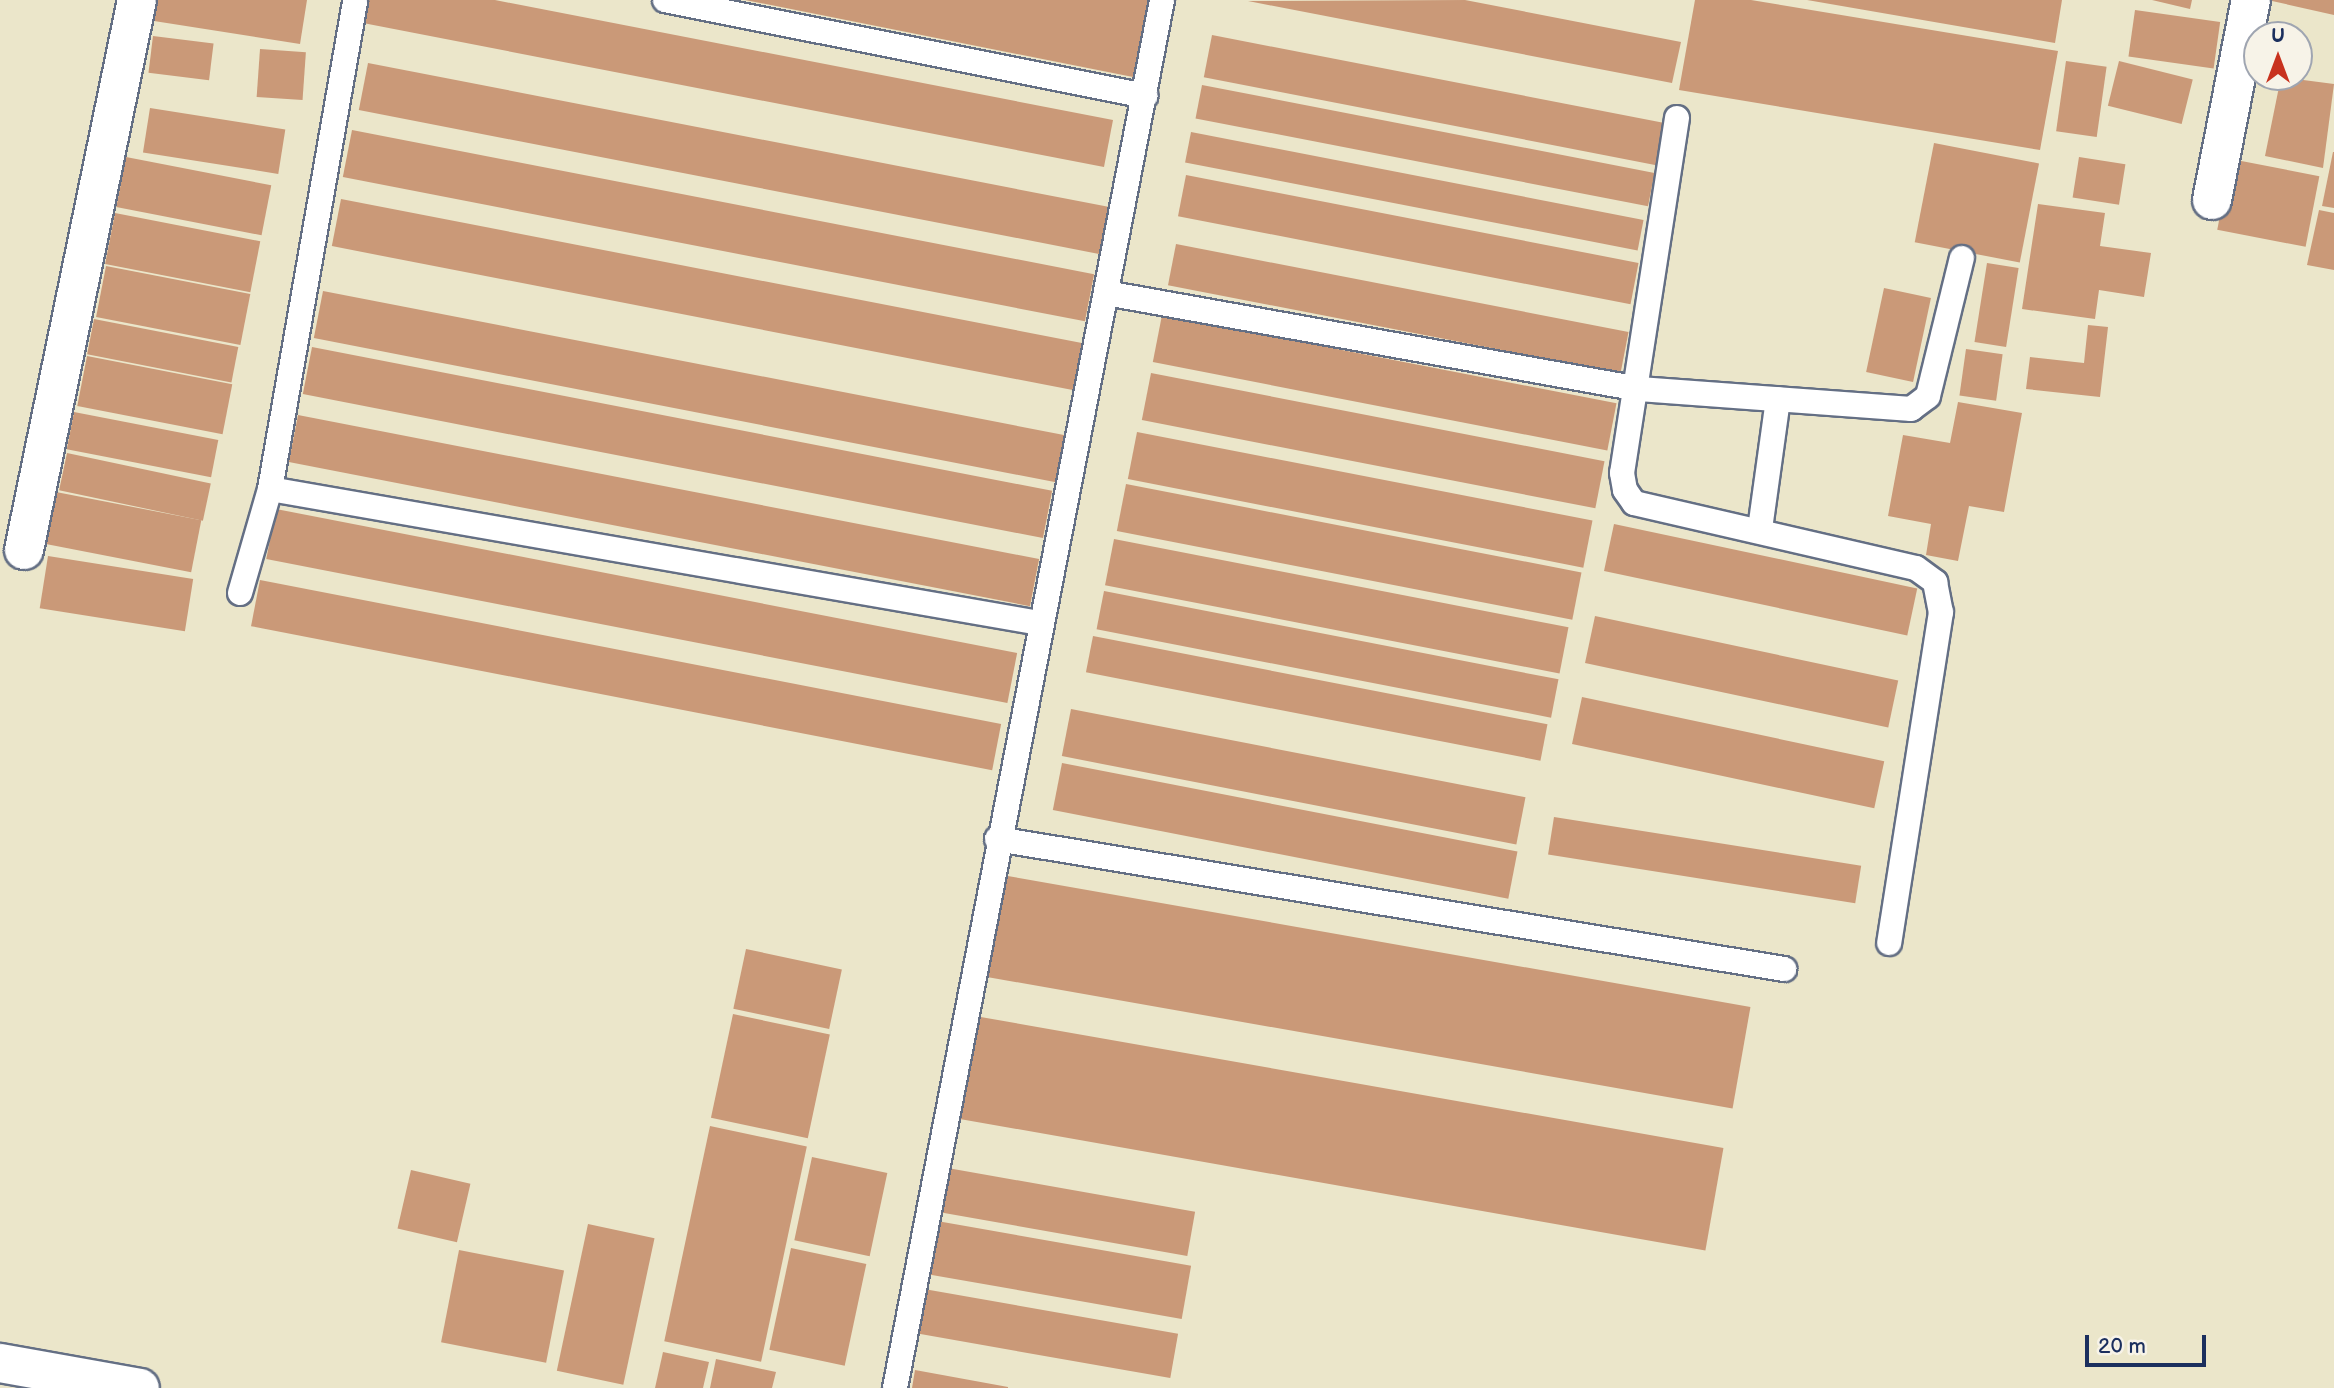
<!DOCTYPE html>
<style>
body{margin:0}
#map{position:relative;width:2334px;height:1388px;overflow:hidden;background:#ebe6ca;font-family:"Balsamiq Sans",sans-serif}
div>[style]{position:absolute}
.building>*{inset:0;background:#ca9978;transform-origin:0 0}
.roads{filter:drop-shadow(2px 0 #646f84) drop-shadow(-2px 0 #646f84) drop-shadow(0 2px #646f84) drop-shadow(0 -2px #646f84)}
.lane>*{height:24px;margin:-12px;padding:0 12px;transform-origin:12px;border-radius:12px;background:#fff}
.street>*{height:38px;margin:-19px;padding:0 19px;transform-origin:19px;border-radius:19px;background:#fff}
span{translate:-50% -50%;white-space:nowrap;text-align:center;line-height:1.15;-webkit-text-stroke:7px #f7f3e8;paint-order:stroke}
.north{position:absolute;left:2243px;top:21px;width:70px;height:70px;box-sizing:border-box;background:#f7f3e8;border:2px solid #9fa5b1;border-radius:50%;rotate:0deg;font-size:19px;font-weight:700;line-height:28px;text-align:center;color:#1b2f5e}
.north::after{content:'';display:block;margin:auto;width:24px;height:32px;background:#c8321e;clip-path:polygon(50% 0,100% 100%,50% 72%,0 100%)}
.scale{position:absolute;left:2085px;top:1335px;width:121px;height:32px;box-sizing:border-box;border:4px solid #1b2f5e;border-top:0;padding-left:9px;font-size:21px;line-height:24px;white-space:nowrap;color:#1b2f5e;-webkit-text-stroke:5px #f7f3e8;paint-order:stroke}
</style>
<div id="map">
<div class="building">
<i style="clip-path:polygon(158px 0,307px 0,300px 44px,154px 21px)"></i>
<i style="clip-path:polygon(367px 0,495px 0,1113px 120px,1104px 167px,363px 23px)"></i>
<i style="clip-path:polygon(745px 0,1148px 0,1133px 77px)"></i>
<i style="clip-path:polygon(1465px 0,1681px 42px,1672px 83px,1248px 1px)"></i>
<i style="clip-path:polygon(1695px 0,1751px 0,2058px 51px,2040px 150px,1679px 90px)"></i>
<i style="clip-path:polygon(1807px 0,2062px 0,2055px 43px)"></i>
<i style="clip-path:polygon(2152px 0,2192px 0,2190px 9px)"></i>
<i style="clip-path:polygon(2272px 0,2334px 0,2334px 15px,2272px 1px)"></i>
<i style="left:2135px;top:10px;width:86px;height:47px;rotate:8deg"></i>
<i style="left:1212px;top:35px;width:461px;height:43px;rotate:11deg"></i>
<i style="left:153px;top:36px;width:61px;height:37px;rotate:7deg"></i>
<i style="left:260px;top:49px;width:46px;height:48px;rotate:4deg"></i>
<i style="left:2066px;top:61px;width:41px;height:71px;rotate:8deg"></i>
<i style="left:2119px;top:61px;width:76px;height:46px;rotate:14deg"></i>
<i style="left:368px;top:63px;width:754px;height:48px;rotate:11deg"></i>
<i style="clip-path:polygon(2281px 77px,2334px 84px,2323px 168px,2265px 156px)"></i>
<i style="left:1202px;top:85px;width:461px;height:34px;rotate:11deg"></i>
<i style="left:150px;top:108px;width:137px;height:45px;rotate:9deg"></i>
<i style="left:352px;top:130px;width:756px;height:48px;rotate:11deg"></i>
<i style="left:1191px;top:132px;width:461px;height:31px;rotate:11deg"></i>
<i style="left:1934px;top:143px;width:107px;height:101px;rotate:11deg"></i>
<i style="clip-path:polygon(2333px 152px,2334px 152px,2334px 208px,2322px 206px)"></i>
<i style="left:126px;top:157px;width:148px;height:51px;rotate:11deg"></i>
<i style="left:2079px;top:157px;width:47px;height:41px;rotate:9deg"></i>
<i style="left:2231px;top:159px;width:90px;height:72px;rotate:11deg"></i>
<i style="left:1186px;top:175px;width:461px;height:42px;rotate:11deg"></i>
<i style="left:341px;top:199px;width:756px;height:48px;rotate:11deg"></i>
<i style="clip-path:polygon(2038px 204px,2105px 213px,2100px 246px,2151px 253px,2144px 297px,2099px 290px,2095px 319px,2022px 309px)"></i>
<i style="clip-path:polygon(2319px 210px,2334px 213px,2334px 270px,2307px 265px)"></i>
<i style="left:115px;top:213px;width:148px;height:52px;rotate:11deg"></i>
<i style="left:1176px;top:244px;width:461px;height:42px;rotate:11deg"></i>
<i style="left:1987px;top:263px;width:32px;height:80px;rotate:9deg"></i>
<i style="left:106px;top:266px;width:147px;height:52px;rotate:11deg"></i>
<i style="left:1884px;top:288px;width:48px;height:86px;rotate:12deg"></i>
<i style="left:323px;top:291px;width:756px;height:48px;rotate:11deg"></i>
<i style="left:1162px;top:315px;width:463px;height:48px;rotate:11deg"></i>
<i style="left:94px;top:319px;width:147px;height:36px;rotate:11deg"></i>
<i style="clip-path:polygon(2088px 325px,2108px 327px,2100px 397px,2026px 389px,2030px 357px,2084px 363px)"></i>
<i style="left:312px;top:347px;width:754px;height:48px;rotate:11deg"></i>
<i style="left:1966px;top:349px;width:37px;height:47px;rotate:8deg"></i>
<i style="left:87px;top:356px;width:148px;height:51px;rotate:11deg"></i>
<i style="left:1151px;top:373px;width:462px;height:48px;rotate:11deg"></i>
<i style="clip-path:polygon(1958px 402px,2022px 413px,2004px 512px,1969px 506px,1958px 561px,1926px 555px,1931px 524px,1888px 516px,1903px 435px,1950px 443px)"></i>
<i style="left:74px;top:412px;width:147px;height:38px;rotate:11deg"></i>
<i style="left:298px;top:415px;width:755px;height:48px;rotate:11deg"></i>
<i style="left:1137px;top:432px;width:464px;height:48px;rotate:11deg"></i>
<i style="left:67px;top:453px;width:147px;height:38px;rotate:12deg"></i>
<i style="left:1126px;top:484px;width:464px;height:48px;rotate:11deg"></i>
<i style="left:56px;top:492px;width:148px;height:53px;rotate:11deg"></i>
<i style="left:276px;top:509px;width:755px;height:51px;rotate:11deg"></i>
<i style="left:1614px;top:524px;width:310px;height:48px;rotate:12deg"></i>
<i style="left:1114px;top:539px;width:463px;height:47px;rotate:11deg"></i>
<i style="left:48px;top:556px;width:147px;height:53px;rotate:9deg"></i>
<i style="left:260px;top:580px;width:755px;height:47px;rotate:11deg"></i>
<i style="left:1104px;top:591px;width:463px;height:39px;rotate:11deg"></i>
<i style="left:1595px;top:616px;width:310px;height:48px;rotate:12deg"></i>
<i style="left:1093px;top:636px;width:463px;height:37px;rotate:11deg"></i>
<i style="left:1582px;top:697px;width:309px;height:48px;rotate:12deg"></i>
<i style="left:1071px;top:709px;width:463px;height:48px;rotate:11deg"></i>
<i style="left:1062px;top:763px;width:464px;height:48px;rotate:11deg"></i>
<i style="left:1554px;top:817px;width:311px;height:38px;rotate:9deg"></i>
<i style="left:1002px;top:875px;width:760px;height:103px;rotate:10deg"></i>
<i style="left:746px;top:949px;width:98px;height:61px;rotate:12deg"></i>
<i style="left:733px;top:1014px;width:99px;height:106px;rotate:12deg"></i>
<i style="left:975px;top:1016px;width:760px;height:104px;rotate:10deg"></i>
<i style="left:710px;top:1126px;width:99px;height:220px;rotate:12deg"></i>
<i style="left:812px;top:1157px;width:77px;height:85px;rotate:12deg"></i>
<i style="left:942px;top:1167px;width:257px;height:45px;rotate:10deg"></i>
<i style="left:411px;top:1170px;width:61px;height:60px;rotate:13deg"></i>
<i style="left:937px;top:1221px;width:258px;height:54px;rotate:10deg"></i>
<i style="left:588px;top:1224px;width:68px;height:150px;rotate:12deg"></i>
<i style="left:791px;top:1248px;width:77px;height:104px;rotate:12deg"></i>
<i style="left:459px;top:1250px;width:107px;height:94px;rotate:11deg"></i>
<i style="left:924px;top:1289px;width:258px;height:45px;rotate:10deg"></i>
<i style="clip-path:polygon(663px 1352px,709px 1362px,703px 1388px,655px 1388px)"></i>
<i style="clip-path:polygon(716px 1359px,776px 1372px,772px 1388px,710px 1388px)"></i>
<i style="clip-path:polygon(915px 1370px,1008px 1387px,1008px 1388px,912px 1388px)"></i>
</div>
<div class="roads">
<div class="lane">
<i style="left:665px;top:0;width:490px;rotate:11.3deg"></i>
<i style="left:1677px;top:118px;width:359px;rotate:98.8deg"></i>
<i style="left:1622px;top:473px;width:17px;rotate:80deg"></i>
<i style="left:1625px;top:490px;width:16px;rotate:55deg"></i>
<i style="left:1634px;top:503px;width:289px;rotate:13deg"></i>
<i style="left:1916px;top:568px;width:24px;rotate:36deg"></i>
<i style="left:1935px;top:582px;width:31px;rotate:79deg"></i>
<i style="left:1941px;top:612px;width:335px;rotate:98.9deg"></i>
<i style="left:1106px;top:293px;width:542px;rotate:10.21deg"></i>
<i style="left:1639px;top:389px;width:273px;rotate:4.2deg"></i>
<i style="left:1911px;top:409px;width:21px;rotate:-37deg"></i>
<i style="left:1928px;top:396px;width:142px;rotate:-76.2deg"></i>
<i style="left:270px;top:489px;width:781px;rotate:9.88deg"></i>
<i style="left:1760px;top:529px;width:131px;rotate:-82.1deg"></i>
<i style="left:240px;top:593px;width:108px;rotate:-73.9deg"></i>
<i style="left:270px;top:489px;width:496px;rotate:-80.1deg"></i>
<i style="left:997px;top:839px;width:798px;rotate:9.38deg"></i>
<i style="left:895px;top:1388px;width:1413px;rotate:-79.11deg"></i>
</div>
<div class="street">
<i style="left:2212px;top:200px;width:204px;rotate:-79deg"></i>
<i style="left:24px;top:550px;width:561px;rotate:-78.39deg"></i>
<i style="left:0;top:1363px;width:142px;rotate:10.1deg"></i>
</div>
</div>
<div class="north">U</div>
<div class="scale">20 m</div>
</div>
